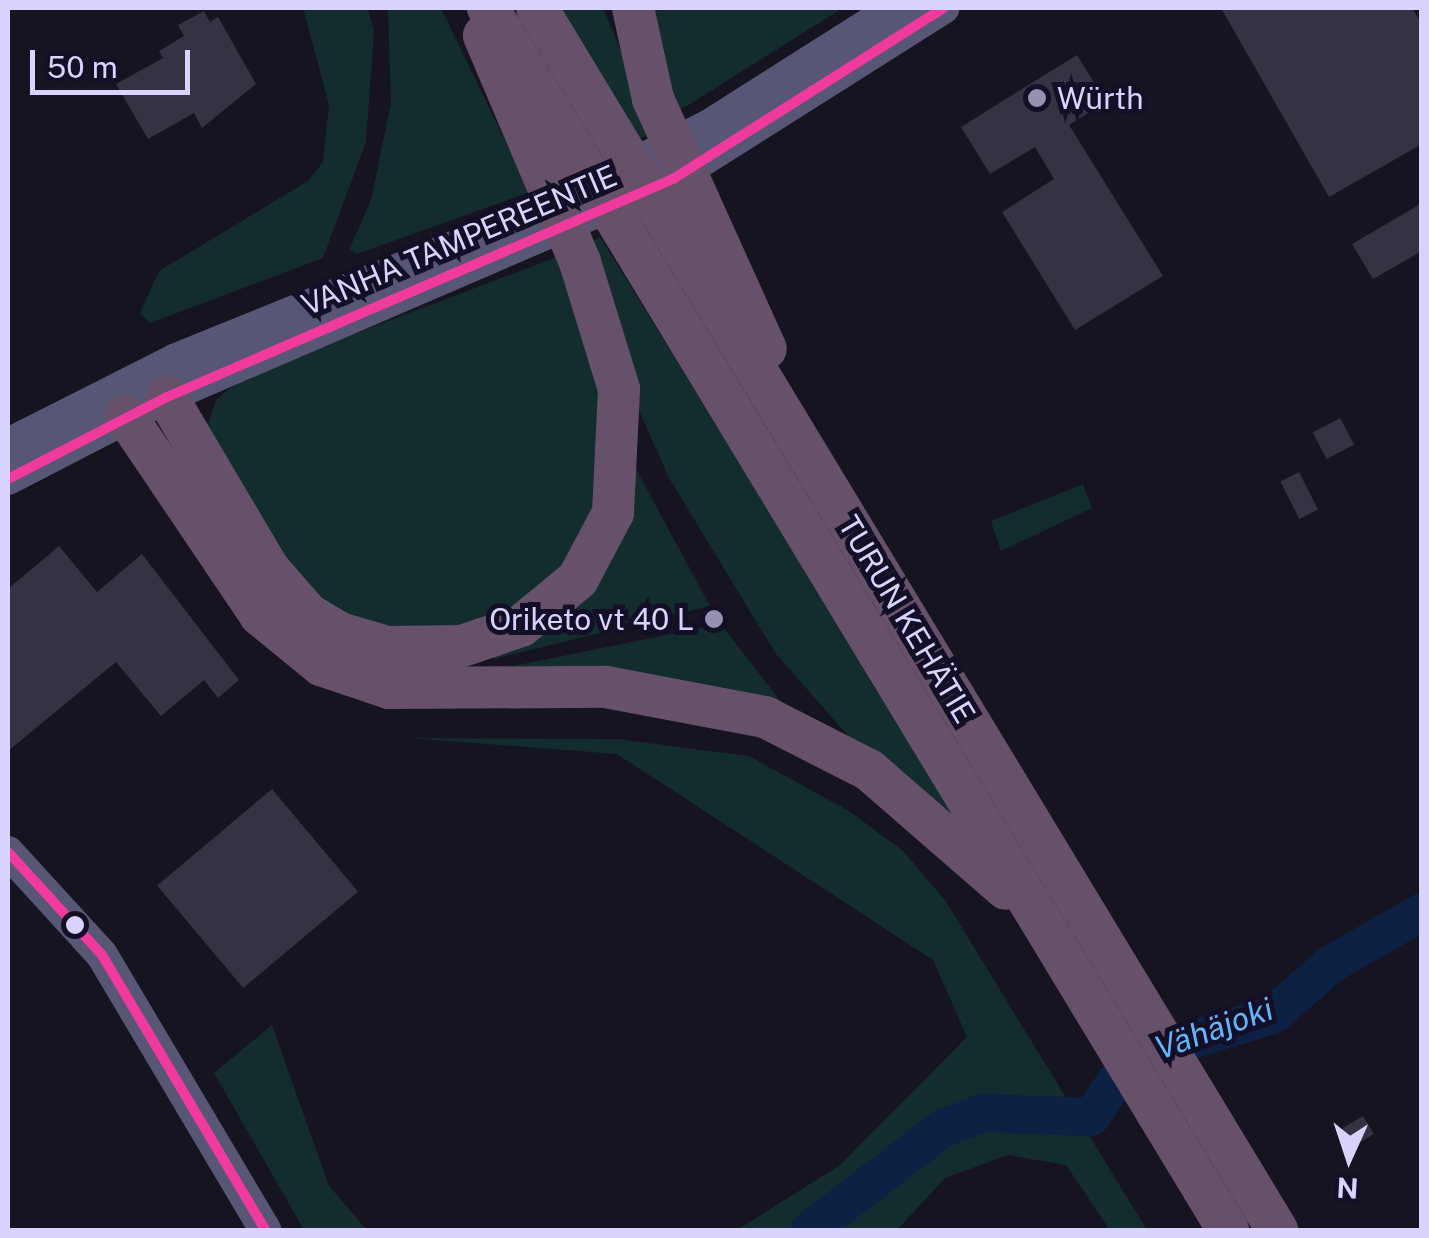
<!DOCTYPE html>
<meta charset="utf-8">
<style>
body{margin:0}
#map{position:relative;width:1429px;height:1238px;overflow:hidden;background:#161421;font-family:"Public Sans",sans-serif}
div>[style]{position:absolute}
.green>*{inset:0;background:#132c2d}
.river>*{height:38px;margin:-19px;padding:0 19px;transform-origin:19px;border-radius:19px;background:#0d2144}
.building>*{inset:0;background:#343243;transform-origin:0 0}
.secondary>*{height:32px;margin:-16px;padding:0 16px;transform-origin:16px;border-radius:16px;background:#575674}
.highway>*{height:42px;margin:-21px;padding:0 21px;transform-origin:21px;border-radius:21px;background:#67516a}
.bus-1>*{height:10px;margin:-5px;padding:0 5px;transform-origin:5px;border-radius:5px;background:#f13a9d}
.dots>*{width:28px;height:28px;translate:-50% -50%;box-sizing:border-box;border:5px solid #130f26;border-radius:50%}
span{translate:-50% -50%;white-space:nowrap;text-align:center;line-height:1.15;-webkit-text-stroke:10px #130f26;paint-order:stroke}
.poi-label{font-size:30px;color:#d9d4ff}
.left{translate:0 -50%;text-align:left}
.right{translate:-100% -50%;text-align:right}
.street-label{font-size:30px;color:#d9d4ff}
.water-label{font-size:32px;color:#62b6ff;font-style:italic}
.frame{position:absolute;inset:0;border:10px solid #d9d4ff;pointer-events:none}
.north{position:absolute;left:1299px;top:1108px;width:100px;height:100px;-webkit-text-stroke:8px #130f26;paint-order:stroke;rotate:183deg;font-size:28px;font-weight:700;line-height:40px;text-align:center;color:#d9d4ff}
.north::after{content:'';display:block;margin:auto;width:35px;height:45px;background:#d9d4ff;clip-path:polygon(50% 0,100% 100%,50% 72%,0 100%)}
.scale{position:absolute;left:30px;top:50px;width:160px;height:45px;box-sizing:border-box;border:5px solid #d9d4ff;border-top:0;padding-left:12px;font-size:30px;line-height:35px;white-space:nowrap;color:#d9d4ff;-webkit-text-stroke:8px #130f26;paint-order:stroke}
</style>
<div id="map">
<div class="green">
<i style="clip-path:polygon(303px 8px,368px 8px,374px 32px,366px 142px,323px 258px,150px 323px,140px 313px,159px 271px,308px 181px,323px 162px,329px 105px)"></i>
<i style="clip-path:polygon(388px 8px,441px 8px,530px 192px,357px 254px,349px 250px,371px 200px,391px 103px)"></i>
<i style="clip-path:polygon(556px 8px,603px 8px,655px 132px,639px 139px)"></i>
<i style="clip-path:polygon(642px 8px,843px 8px,674px 114px)"></i>
<i style="clip-path:polygon(600px 237px,745px 471px,961px 829px,858px 747px,776px 654px,669px 478px,637px 406px,585px 244px)"></i>
<i style="clip-path:polygon(562px 255px,583px 299px,615px 470px,544px 602px,422px 641px,314px 602px,206px 431px,216px 400px,248px 374px)"></i>
<i style="clip-path:polygon(636px 469px,710px 606px,494px 659px,494px 653px)"></i>
<i style="clip-path:polygon(1083px 484px,1092px 508px,1001px 551px,991px 521px)"></i>
<i style="clip-path:polygon(721px 624px,791px 715px,508px 667px)"></i>
<i style="clip-path:polygon(409px 738px,618px 739px,749px 756px,849px 811px,903px 851px,945px 900px,1147px 1230px,1110px 1230px,1066px 1165px,1008px 1155px,945px 1178px,897px 1230px,737px 1230px,840px 1165px,967px 1037px,933px 960px,617px 754px)"></i>
<i style="clip-path:polygon(272px 1025px,329px 1186px,367px 1230px,304px 1230px,214px 1073px)"></i>
</div>
<div class="river">
<i style="left:810px;top:1230px;width:168px;rotate:-37.5deg"></i>
<i style="left:943px;top:1128px;width:43px;rotate:-20.6deg"></i>
<i style="left:983px;top:1113px;width:108px;rotate:2.1deg"></i>
<i style="left:1091px;top:1117px;width:72px;rotate:-55.2deg"></i>
<i style="left:1132px;top:1058px;width:147px;rotate:-17deg"></i>
<i style="left:1273px;top:1015px;width:77px;rotate:-41.3deg"></i>
<i style="left:1331px;top:964px;width:105px;rotate:-29.7deg"></i>
</div>
<div class="building">
<i style="clip-path:polygon(1221px 8px,1412px 8px,1422px 24px,1422px 144px,1329px 197px)"></i>
<i style="clip-path:polygon(204px 11px,210px 22px,218px 17px,256px 84px,202px 128px,194px 113px,148px 139px,116px 84px,163px 58px,159px 51px,184px 36px,178px 25px)"></i>
<i style="clip-path:polygon(1077px 55px,1106px 102px,1069px 125px,1163px 276px,1075px 330px,1002px 212px,1054px 179px,1035px 147px,990px 174px,961px 127px)"></i>
<i style="clip-path:polygon(1422px 203px,1422px 251px,1373px 279px,1352px 244px)"></i>
<i style="left:1340px;top:418px;width:30px;height:31px;rotate:62deg"></i>
<i style="left:1299px;top:472px;width:42px;height:21px;rotate:63deg"></i>
<i style="clip-path:polygon(59px 546px,97px 592px,142px 554px,239px 680px,218px 698px,204px 680px,161px 716px,116px 662px,8px 751px,8px 589px)"></i>
<i style="left:272px;top:789px;width:134px;height:150px;rotate:50deg"></i>
<i style="left:1363px;top:1116px;width:21px;height:24px;rotate:59deg"></i>
</div>
<div class="secondary">
<i style="left:8px;top:444px;width:188px;rotate:-26.8deg"></i>
<i style="left:176px;top:359px;width:385px;rotate:-22deg"></i>
<i style="left:533px;top:215px;width:196px;rotate:-27deg"></i>
<i style="left:708px;top:126px;width:220px;rotate:-32.4deg"></i>
<i style="left:8px;top:479px;width:179px;rotate:-27.3deg"></i>
<i style="left:167px;top:397px;width:551px;rotate:-23.31deg"></i>
<i style="left:673px;top:179px;width:320px;rotate:-32.3deg"></i>
<i style="left:8px;top:852px;width:139px;rotate:47.6deg"></i>
<i style="left:102px;top:955px;width:320px;rotate:59.3deg"></i>
</div>
<div class="highway">
<i style="left:488px;top:8px;width:1429px;rotate:58.8deg"></i>
<i style="left:537px;top:8px;width:1429px;rotate:58.8deg"></i>
<i style="left:633px;top:8px;width:93px;rotate:77.6deg"></i>
<i style="left:653px;top:99px;width:274px;rotate:65.7deg"></i>
<i style="left:167px;top:397px;width:199px;rotate:59.4deg"></i>
<i style="left:268px;top:568px;width:61px;rotate:49deg"></i>
<i style="left:308px;top:614px;width:37px;rotate:31deg"></i>
<i style="left:340px;top:633px;width:49px;rotate:16.6deg"></i>
<i style="left:387px;top:647px;width:75px;rotate:-0.8deg"></i>
<i style="left:462px;top:646px;width:62px;rotate:-18.7deg"></i>
<i style="left:521px;top:626px;width:74px;rotate:-39.5deg"></i>
<i style="left:578px;top:579px;width:75px;rotate:-62.1deg"></i>
<i style="left:613px;top:513px;width:124px;rotate:-87.2deg"></i>
<i style="left:619px;top:389px;width:133px;rotate:-107.1deg"></i>
<i style="left:580px;top:262px;width:246px;rotate:-113deg"></i>
<i style="left:126px;top:416px;width:240px;rotate:56deg"></i>
<i style="left:260px;top:615px;width:79px;rotate:39.3deg"></i>
<i style="left:321px;top:665px;width:72px;rotate:18.7deg"></i>
<i style="left:389px;top:688px;width:217px;rotate:-0.3deg"></i>
<i style="left:606px;top:687px;width:162px;rotate:10.7deg"></i>
<i style="left:765px;top:717px;width:117px;rotate:27deg"></i>
<i style="left:869px;top:770px;width:181px;rotate:41deg"></i>
</div>
<div class="bus-1">
<i style="left:8px;top:479px;width:179px;rotate:-27.3deg"></i>
<i style="left:167px;top:397px;width:551px;rotate:-23.31deg"></i>
<i style="left:673px;top:179px;width:320px;rotate:-32.3deg"></i>
<i style="left:8px;top:852px;width:139px;rotate:47.6deg"></i>
<i style="left:102px;top:955px;width:320px;rotate:59.3deg"></i>
</div>
<div class="dots">
<i style="left:1037px;top:98px;background:#9591b1"></i>
<i style="left:714px;top:619px;background:#9591b1"></i>
<i style="left:75px;top:925px;background:#d9d4ff"></i>
</div>
<div class="poi-label">
<span class="left" style="left:1057px;top:98px">Würth</span>
<span class="right" style="left:694px;top:619px">Oriketo vt 40 L</span>
</div>
<div class="street-label">
<span style="left:459px;top:240px;rotate:-23deg">VANHA TAMPEREENTIE</span>
<span style="left:907px;top:619px;rotate:59deg">TURUN KEHÄTIE</span>
</div>
<div class="water-label">
<span style="left:1214px;top:1029px;rotate:-20deg">Vähäjoki</span>
</div>
<div class="frame"></div>
<div class="north">N</div>
<div class="scale">50 m</div>
</div>
